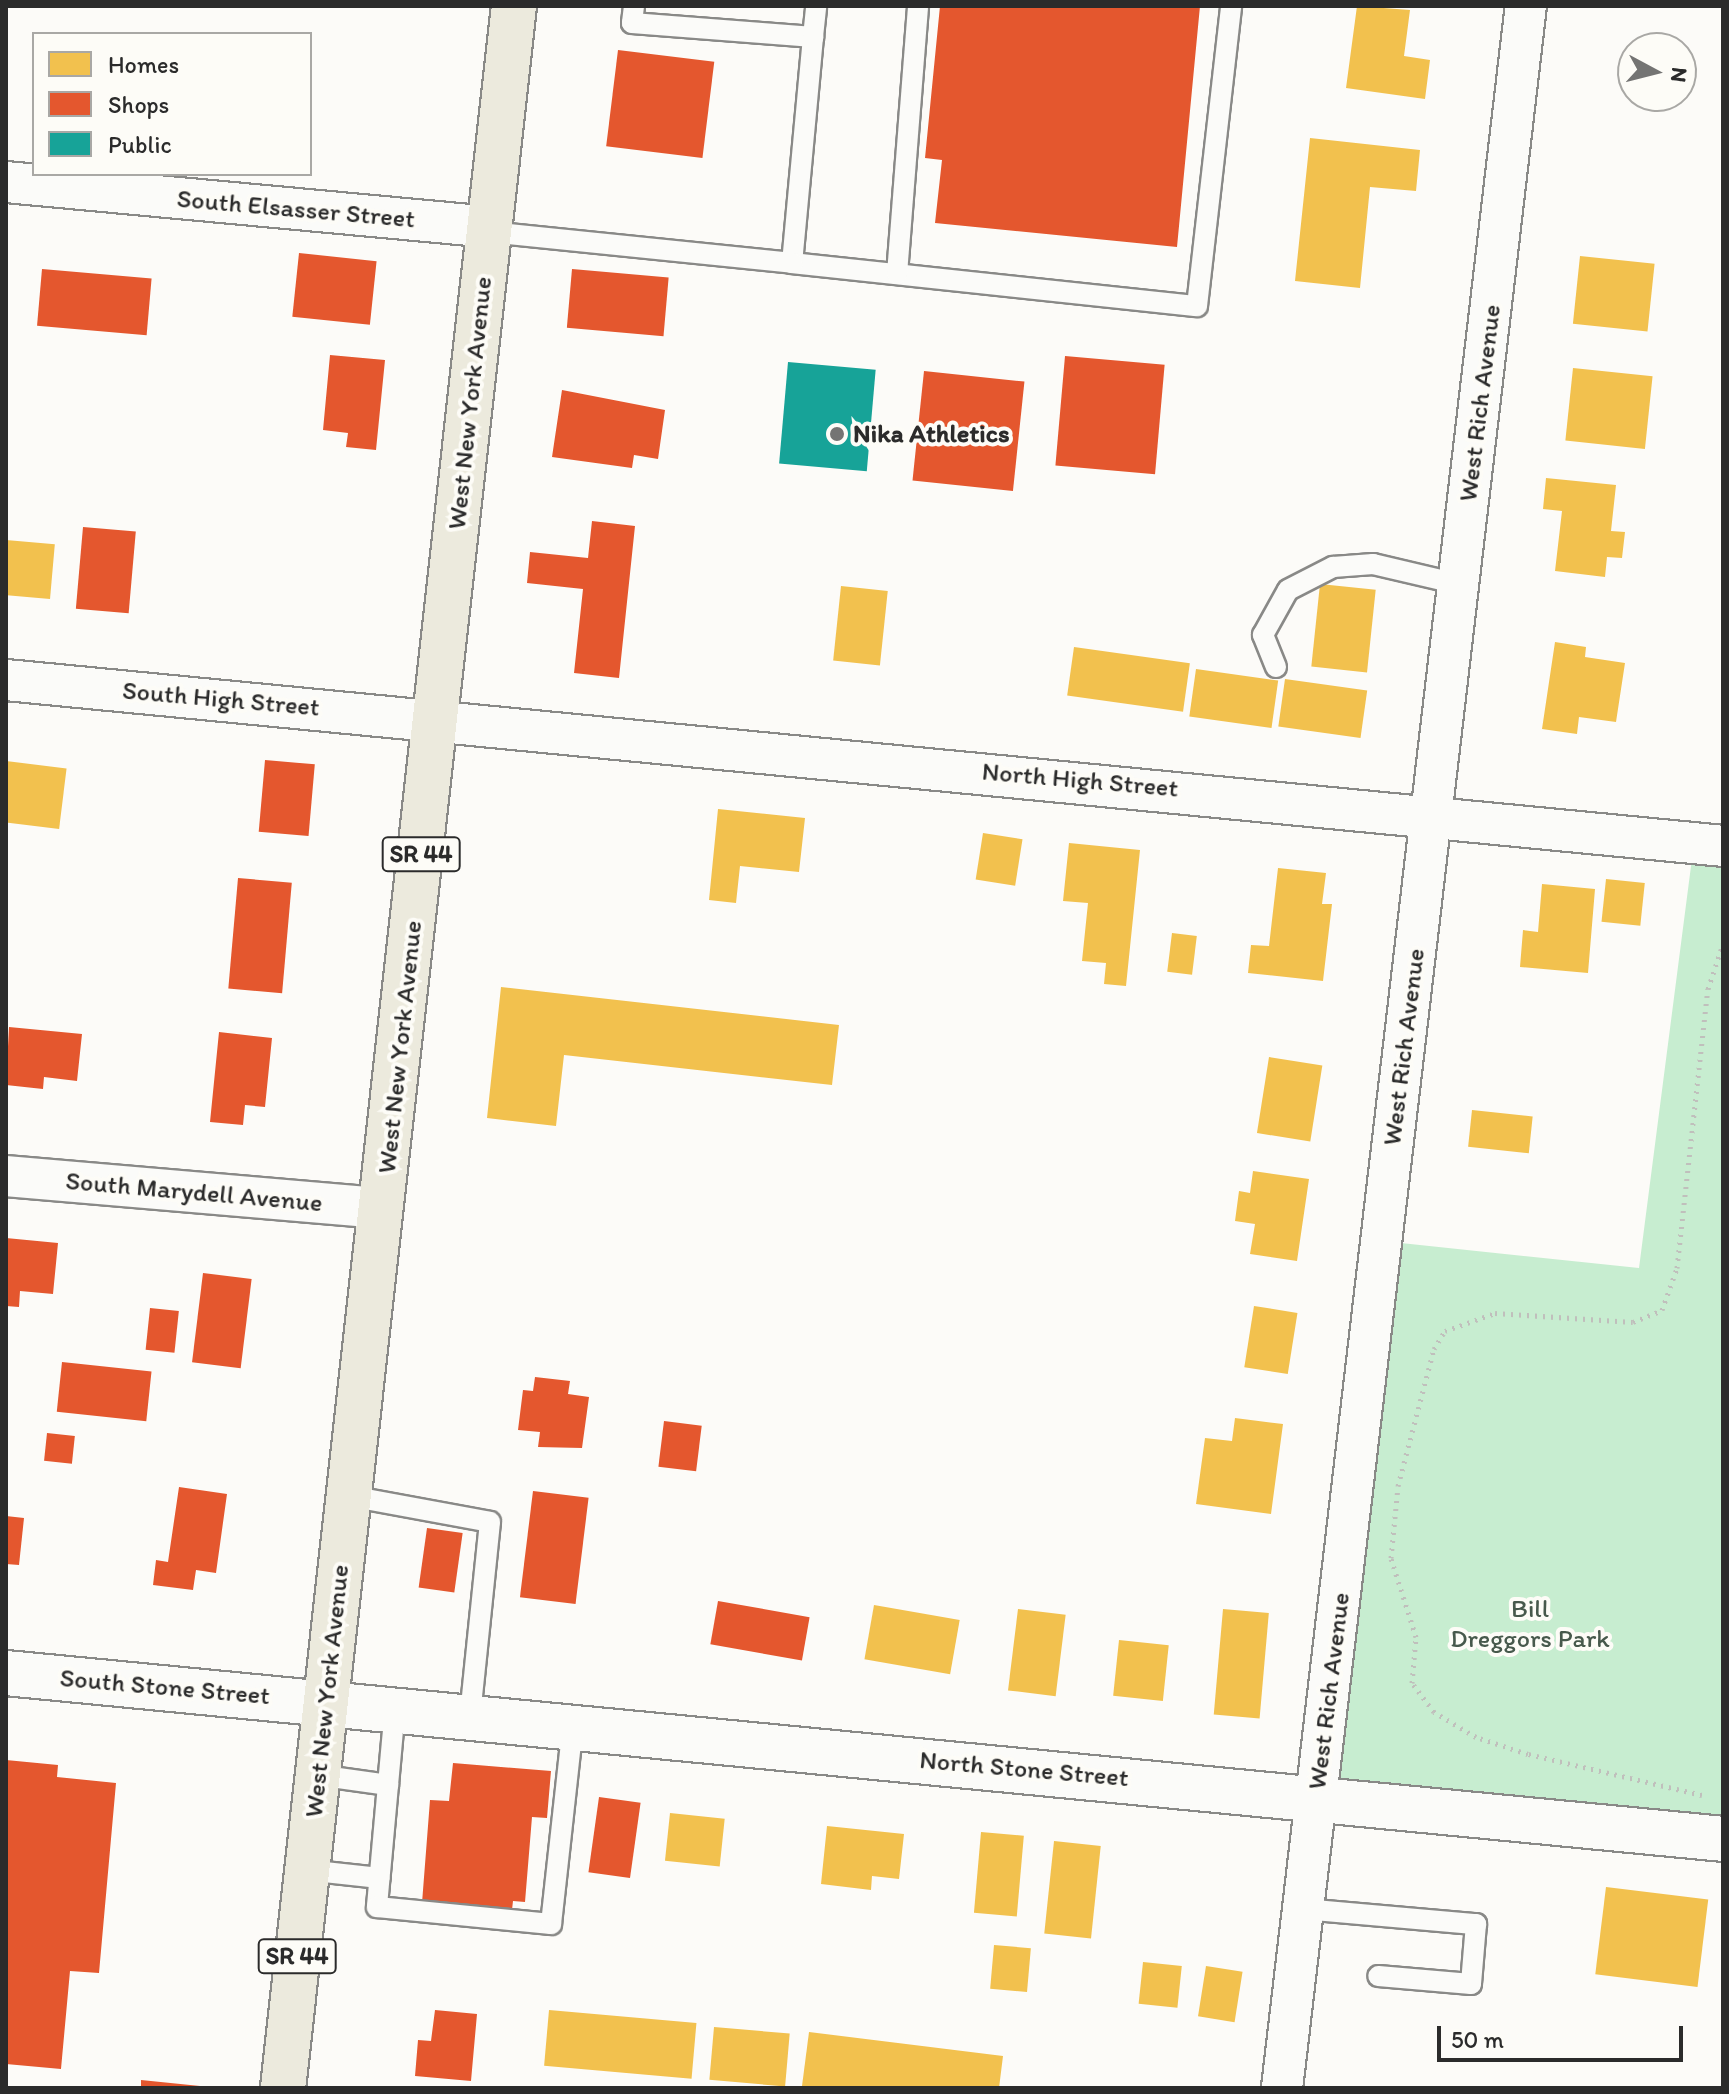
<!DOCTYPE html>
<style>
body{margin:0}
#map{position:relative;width:1729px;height:2094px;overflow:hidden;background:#fcfbf8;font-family:Itim,sans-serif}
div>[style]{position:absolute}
.green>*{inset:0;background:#c7edd0}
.homes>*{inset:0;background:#f2c14e;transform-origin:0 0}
.shops>*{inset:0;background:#e4572e;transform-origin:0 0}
.public>*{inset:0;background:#17a398;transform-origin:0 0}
.path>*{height:5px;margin-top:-2.5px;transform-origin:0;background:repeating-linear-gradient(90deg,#c0bfbc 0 2px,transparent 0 8px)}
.roads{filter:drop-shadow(2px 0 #898987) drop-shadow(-2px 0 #898987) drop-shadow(0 2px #898987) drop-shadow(0 -2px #898987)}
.service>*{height:20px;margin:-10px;padding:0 10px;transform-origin:10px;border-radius:10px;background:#fbfbf9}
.minor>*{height:40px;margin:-20px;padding:0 20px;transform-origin:20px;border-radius:20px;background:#fbfbf9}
.tertiary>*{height:44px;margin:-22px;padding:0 22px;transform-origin:22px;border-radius:22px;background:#fbfbf9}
.primary>*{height:44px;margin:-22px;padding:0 22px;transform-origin:22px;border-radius:22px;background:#eceadd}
.dots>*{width:22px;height:22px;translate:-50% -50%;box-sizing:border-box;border:4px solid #fdfcf7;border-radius:50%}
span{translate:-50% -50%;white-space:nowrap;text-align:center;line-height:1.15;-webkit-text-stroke:8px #fdfcf7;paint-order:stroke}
.shield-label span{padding:2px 6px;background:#fdfcf7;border:2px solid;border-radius:6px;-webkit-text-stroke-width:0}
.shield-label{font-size:24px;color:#2b2b2b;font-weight:700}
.street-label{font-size:26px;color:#2b2b2b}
.poi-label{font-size:26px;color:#2b2b2b;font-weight:700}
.left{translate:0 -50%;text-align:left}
.park-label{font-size:26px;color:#47594c}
.frame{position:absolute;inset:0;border:8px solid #2b2b2b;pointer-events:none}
.legend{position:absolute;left:32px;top:32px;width:280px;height:144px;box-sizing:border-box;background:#fdfcf7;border:2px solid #a9a8a5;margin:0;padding:10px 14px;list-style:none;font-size:24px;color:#2b2b2b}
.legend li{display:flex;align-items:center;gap:16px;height:40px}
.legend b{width:40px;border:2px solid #a9a8a5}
.north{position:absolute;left:1617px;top:32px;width:80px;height:80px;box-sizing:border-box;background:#fdfcf7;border:2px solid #a9a8a5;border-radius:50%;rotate:97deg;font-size:22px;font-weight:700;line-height:32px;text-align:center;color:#2b2b2b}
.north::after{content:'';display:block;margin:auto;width:28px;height:36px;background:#747473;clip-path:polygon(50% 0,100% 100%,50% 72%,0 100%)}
.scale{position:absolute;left:1437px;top:2026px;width:246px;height:36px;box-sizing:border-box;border:4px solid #2b2b2b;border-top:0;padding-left:10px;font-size:24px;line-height:28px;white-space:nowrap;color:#2b2b2b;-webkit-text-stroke:6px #fdfcf7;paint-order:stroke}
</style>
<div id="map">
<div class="green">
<i style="clip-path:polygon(1694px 843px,1723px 846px,1723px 1839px,1317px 1797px,1382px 1241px,1639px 1268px)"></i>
</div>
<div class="homes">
<i style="clip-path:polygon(1357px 6px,1410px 10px,1404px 56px,1430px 60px,1425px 99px,1346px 88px)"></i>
<i style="clip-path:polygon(1310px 138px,1420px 150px,1416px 191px,1370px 187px,1360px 288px,1295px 281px)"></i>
<i style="left:1580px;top:256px;width:75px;height:68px;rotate:6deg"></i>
<i style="left:1573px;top:368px;width:80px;height:73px;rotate:6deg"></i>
<i style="clip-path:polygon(1546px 478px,1616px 485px,1611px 531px,1625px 532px,1622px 558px,1607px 557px,1605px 577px,1555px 571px,1562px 511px,1543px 509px)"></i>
<i style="left:6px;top:540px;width:49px;height:55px;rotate:5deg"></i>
<i style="left:1320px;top:584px;width:56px;height:83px;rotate:6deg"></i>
<i style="left:841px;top:586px;width:47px;height:75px;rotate:6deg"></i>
<i style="clip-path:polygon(1555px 642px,1586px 647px,1585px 657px,1625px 663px,1616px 722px,1579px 717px,1577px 734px,1542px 729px)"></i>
<i style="left:1074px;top:647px;width:117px;height:49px;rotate:8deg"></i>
<i style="left:1196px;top:669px;width:83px;height:48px;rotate:8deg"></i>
<i style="left:1285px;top:679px;width:83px;height:48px;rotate:8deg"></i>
<i style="left:6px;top:761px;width:61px;height:61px;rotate:7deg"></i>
<i style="clip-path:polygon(718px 809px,805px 818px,799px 872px,740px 866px,736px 903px,709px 900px)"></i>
<i style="left:983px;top:833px;width:40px;height:47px;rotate:9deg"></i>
<i style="clip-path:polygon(1069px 843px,1140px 850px,1126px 986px,1104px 984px,1106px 963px,1082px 961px,1088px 903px,1063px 901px)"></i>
<i style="clip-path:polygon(1278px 868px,1326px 873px,1322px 904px,1332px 904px,1323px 981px,1248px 973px,1251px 945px,1269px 946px)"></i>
<i style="left:1606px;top:879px;width:39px;height:43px;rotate:6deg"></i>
<i style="clip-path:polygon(1542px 884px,1595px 889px,1588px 973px,1520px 967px,1523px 930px,1538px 932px)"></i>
<i style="left:1172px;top:933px;width:25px;height:39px;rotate:7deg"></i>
<i style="clip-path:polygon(501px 987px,839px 1025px,832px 1085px,564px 1055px,556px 1126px,487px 1118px)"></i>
<i style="left:1269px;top:1057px;width:54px;height:77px;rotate:9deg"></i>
<i style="left:1472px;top:1110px;width:61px;height:37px;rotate:6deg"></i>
<i style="clip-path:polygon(1253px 1171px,1309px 1179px,1297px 1261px,1250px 1254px,1255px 1224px,1235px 1221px,1239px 1191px,1250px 1193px)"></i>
<i style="left:1254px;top:1306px;width:44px;height:62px;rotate:9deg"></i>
<i style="clip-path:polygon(1235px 1418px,1283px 1424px,1271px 1514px,1196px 1504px,1205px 1438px,1232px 1441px)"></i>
<i style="left:874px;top:1605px;width:87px;height:55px;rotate:10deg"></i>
<i style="left:1018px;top:1609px;width:48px;height:82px;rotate:7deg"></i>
<i style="left:1223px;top:1609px;width:46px;height:106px;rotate:5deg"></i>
<i style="left:1119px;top:1640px;width:50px;height:56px;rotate:6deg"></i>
<i style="left:670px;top:1813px;width:55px;height:48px;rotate:6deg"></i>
<i style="clip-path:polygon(827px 1826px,904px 1834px,899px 1879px,872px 1876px,871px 1890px,821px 1884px)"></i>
<i style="left:981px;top:1832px;width:43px;height:81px;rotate:5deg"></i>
<i style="left:1054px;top:1841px;width:47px;height:93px;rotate:6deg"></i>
<i style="left:1606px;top:1887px;width:103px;height:88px;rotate:7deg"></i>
<i style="left:994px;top:1945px;width:37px;height:44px;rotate:5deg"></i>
<i style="left:1143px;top:1962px;width:39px;height:42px;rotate:6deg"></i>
<i style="left:1206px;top:1966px;width:37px;height:51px;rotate:9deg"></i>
<i style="left:549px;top:2010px;width:148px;height:56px;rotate:5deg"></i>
<i style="left:714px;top:2027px;width:76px;height:53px;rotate:5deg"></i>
<i style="clip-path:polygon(809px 2032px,1003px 2056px,999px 2088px,802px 2086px)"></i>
</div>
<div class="shops">
<i style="clip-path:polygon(940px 6px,1200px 6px,1177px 247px,935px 223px,942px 160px,925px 158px)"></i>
<i style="left:618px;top:50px;width:97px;height:97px;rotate:7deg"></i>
<i style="left:299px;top:253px;width:78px;height:64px;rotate:6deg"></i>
<i style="left:42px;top:269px;width:110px;height:57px;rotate:5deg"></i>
<i style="left:572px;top:269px;width:97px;height:59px;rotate:5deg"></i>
<i style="clip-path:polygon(330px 355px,385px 360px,376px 450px,346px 447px,348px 433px,323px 430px)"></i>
<i style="left:1065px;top:356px;width:100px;height:110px;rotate:5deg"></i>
<i style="left:924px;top:371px;width:101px;height:110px;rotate:6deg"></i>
<i style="clip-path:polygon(562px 390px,665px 410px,658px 459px,634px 455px,632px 468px,552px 457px)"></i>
<i style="clip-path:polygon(592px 521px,635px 526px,619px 678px,574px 673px,583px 589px,527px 583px,530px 552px,588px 558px)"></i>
<i style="left:83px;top:527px;width:53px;height:82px;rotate:5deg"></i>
<i style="left:265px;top:760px;width:50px;height:72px;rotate:5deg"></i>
<i style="left:238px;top:878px;width:54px;height:111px;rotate:5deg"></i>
<i style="clip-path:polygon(9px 1027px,82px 1034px,77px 1081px,44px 1077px,43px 1089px,6px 1085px)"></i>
<i style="clip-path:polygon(219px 1032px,272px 1038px,265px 1107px,245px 1105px,243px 1125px,210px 1122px)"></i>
<i style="clip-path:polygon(6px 1238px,58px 1243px,53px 1294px,20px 1291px,19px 1307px,6px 1306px)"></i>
<i style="left:203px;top:1273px;width:49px;height:90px;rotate:7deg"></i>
<i style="left:150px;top:1308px;width:29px;height:42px;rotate:6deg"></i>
<i style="left:62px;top:1362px;width:90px;height:50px;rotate:6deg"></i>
<i style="clip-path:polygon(535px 1377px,570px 1381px,568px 1394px,589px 1397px,582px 1448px,538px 1447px,540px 1432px,518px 1430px,523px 1390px,533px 1391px)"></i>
<i style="left:664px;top:1421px;width:38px;height:46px;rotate:7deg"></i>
<i style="left:47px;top:1433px;width:28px;height:28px;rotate:6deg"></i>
<i style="clip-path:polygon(179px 1487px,227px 1494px,216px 1573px,196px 1570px,193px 1590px,153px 1585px,156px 1560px,168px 1562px)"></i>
<i style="left:533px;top:1491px;width:56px;height:107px;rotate:7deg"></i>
<i style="clip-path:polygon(6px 1516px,24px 1518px,19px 1565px,6px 1564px)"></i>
<i style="left:427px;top:1528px;width:36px;height:60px;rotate:8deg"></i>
<i style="left:718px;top:1601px;width:93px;height:44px;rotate:10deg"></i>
<i style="clip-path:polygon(6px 1760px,58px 1765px,57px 1777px,116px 1783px,99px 1973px,70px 1971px,61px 2069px,6px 2064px)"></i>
<i style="clip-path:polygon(453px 1763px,551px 1771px,547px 1818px,532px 1817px,525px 1902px,513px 1901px,512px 1910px,422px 1903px,430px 1800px,449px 1801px)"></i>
<i style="left:599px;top:1797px;width:42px;height:76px;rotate:8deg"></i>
<i style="clip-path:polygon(435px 2010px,477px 2014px,471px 2081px,415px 2076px,418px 2040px,431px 2041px)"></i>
<i style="clip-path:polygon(141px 2080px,200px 2086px,200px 2088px,141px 2088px)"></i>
</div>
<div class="public">
<i style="left:788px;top:362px;width:88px;height:102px;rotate:5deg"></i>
</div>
<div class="path">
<i style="left:1702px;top:1795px;width:179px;rotate:-166.7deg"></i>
<i style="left:1528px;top:1754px;width:55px;rotate:-161.9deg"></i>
<i style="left:1476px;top:1737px;width:49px;rotate:-149.2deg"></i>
<i style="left:1434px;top:1712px;width:36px;rotate:-127deg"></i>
<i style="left:1412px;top:1683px;width:46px;rotate:-85deg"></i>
<i style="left:1416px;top:1637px;width:83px;rotate:-107.6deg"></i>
<i style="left:1391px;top:1558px;width:72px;rotate:-84.4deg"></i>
<i style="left:1398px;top:1486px;width:142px;rotate:-75.3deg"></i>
<i style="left:1434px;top:1349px;width:21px;rotate:-59deg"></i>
<i style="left:1445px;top:1331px;width:53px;rotate:-19.8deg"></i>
<i style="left:1495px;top:1313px;width:138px;rotate:3.7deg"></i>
<i style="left:1633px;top:1322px;width:31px;rotate:-22deg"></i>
<i style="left:1662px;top:1310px;width:45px;rotate:-70.3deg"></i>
<i style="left:1677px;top:1268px;width:281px;rotate:-83.7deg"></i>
<i style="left:1708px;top:989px;width:47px;rotate:-71.6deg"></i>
</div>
<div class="roads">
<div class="service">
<i style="left:634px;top:6px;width:17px;rotate:97deg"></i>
<i style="left:632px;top:23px;width:182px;rotate:4.4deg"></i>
<i style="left:813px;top:37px;width:227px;rotate:95.3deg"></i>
<i style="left:792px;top:263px;width:407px;rotate:6.1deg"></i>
<i style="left:1197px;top:306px;width:302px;rotate:-83.5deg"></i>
<i style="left:813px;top:37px;width:31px;rotate:-84deg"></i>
<i style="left:489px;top:232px;width:305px;rotate:5.8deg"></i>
<i style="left:897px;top:274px;width:269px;rotate:-85.5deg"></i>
<i style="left:1276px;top:667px;width:35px;rotate:-112deg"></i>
<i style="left:1263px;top:635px;width:51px;rotate:-60.9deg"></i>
<i style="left:1288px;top:590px;width:51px;rotate:-27.1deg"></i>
<i style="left:1333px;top:567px;width:40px;rotate:-4.3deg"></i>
<i style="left:1373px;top:564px;width:87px;rotate:13.2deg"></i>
<i style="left:349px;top:1496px;width:143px;rotate:10.4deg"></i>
<i style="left:490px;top:1522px;width:194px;rotate:95.9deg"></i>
<i style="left:395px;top:1708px;width:200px;rotate:95.2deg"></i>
<i style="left:377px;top:1907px;width:175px;rotate:5.6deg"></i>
<i style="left:551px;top:1924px;width:199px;rotate:-83.7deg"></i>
<i style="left:317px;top:1775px;width:72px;rotate:8deg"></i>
<i style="left:306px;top:1870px;width:74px;rotate:6.2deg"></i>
<i style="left:1303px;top:1909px;width:174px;rotate:5deg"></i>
<i style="left:1476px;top:1924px;width:60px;rotate:94.8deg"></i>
<i style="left:1471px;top:1984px;width:93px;rotate:-175.1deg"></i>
</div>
<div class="minor">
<i style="left:6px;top:182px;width:486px;rotate:5.3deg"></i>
<i style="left:6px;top:680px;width:1725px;rotate:5.52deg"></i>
<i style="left:6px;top:1176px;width:377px;rotate:4.9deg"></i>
<i style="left:1282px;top:2088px;width:2096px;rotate:-83.32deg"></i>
</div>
<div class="tertiary">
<i style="left:6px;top:1673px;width:1725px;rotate:5.52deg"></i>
</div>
<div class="primary">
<i style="left:283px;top:2088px;width:2095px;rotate:-83.67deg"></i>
</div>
</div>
<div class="dots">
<i style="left:837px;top:434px;background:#747473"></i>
</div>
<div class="shield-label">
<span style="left:421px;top:854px">SR 44</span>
<span style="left:297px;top:1956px">SR 44</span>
</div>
<div class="street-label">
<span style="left:296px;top:209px;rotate:5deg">South Elsasser Street</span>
<span style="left:470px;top:403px;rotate:-84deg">West New York Avenue</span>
<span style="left:1480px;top:403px;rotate:-83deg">West Rich Avenue</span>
<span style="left:221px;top:699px;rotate:5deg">South High Street</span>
<span style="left:1080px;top:780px;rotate:5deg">North High Street</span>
<span style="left:400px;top:1047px;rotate:-84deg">West New York Avenue</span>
<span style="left:1404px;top:1047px;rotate:-83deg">West Rich Avenue</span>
<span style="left:194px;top:1192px;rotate:5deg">South Marydell Avenue</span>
<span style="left:165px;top:1687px;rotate:5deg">South Stone Street</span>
<span style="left:327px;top:1691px;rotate:-84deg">West New York Avenue</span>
<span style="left:1329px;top:1691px;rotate:-83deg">West Rich Avenue</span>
<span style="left:1024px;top:1769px;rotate:5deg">North Stone Street</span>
</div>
<div class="poi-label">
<span class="left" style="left:853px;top:434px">Nika Athletics</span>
</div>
<div class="park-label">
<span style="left:1530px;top:1624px">Bill<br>Dreggors Park</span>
</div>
<div class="frame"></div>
<ul class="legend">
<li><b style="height:22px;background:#f2c14e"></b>Homes</li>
<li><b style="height:22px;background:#e4572e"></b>Shops</li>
<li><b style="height:22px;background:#17a398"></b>Public</li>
</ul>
<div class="north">N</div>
<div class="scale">50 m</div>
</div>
